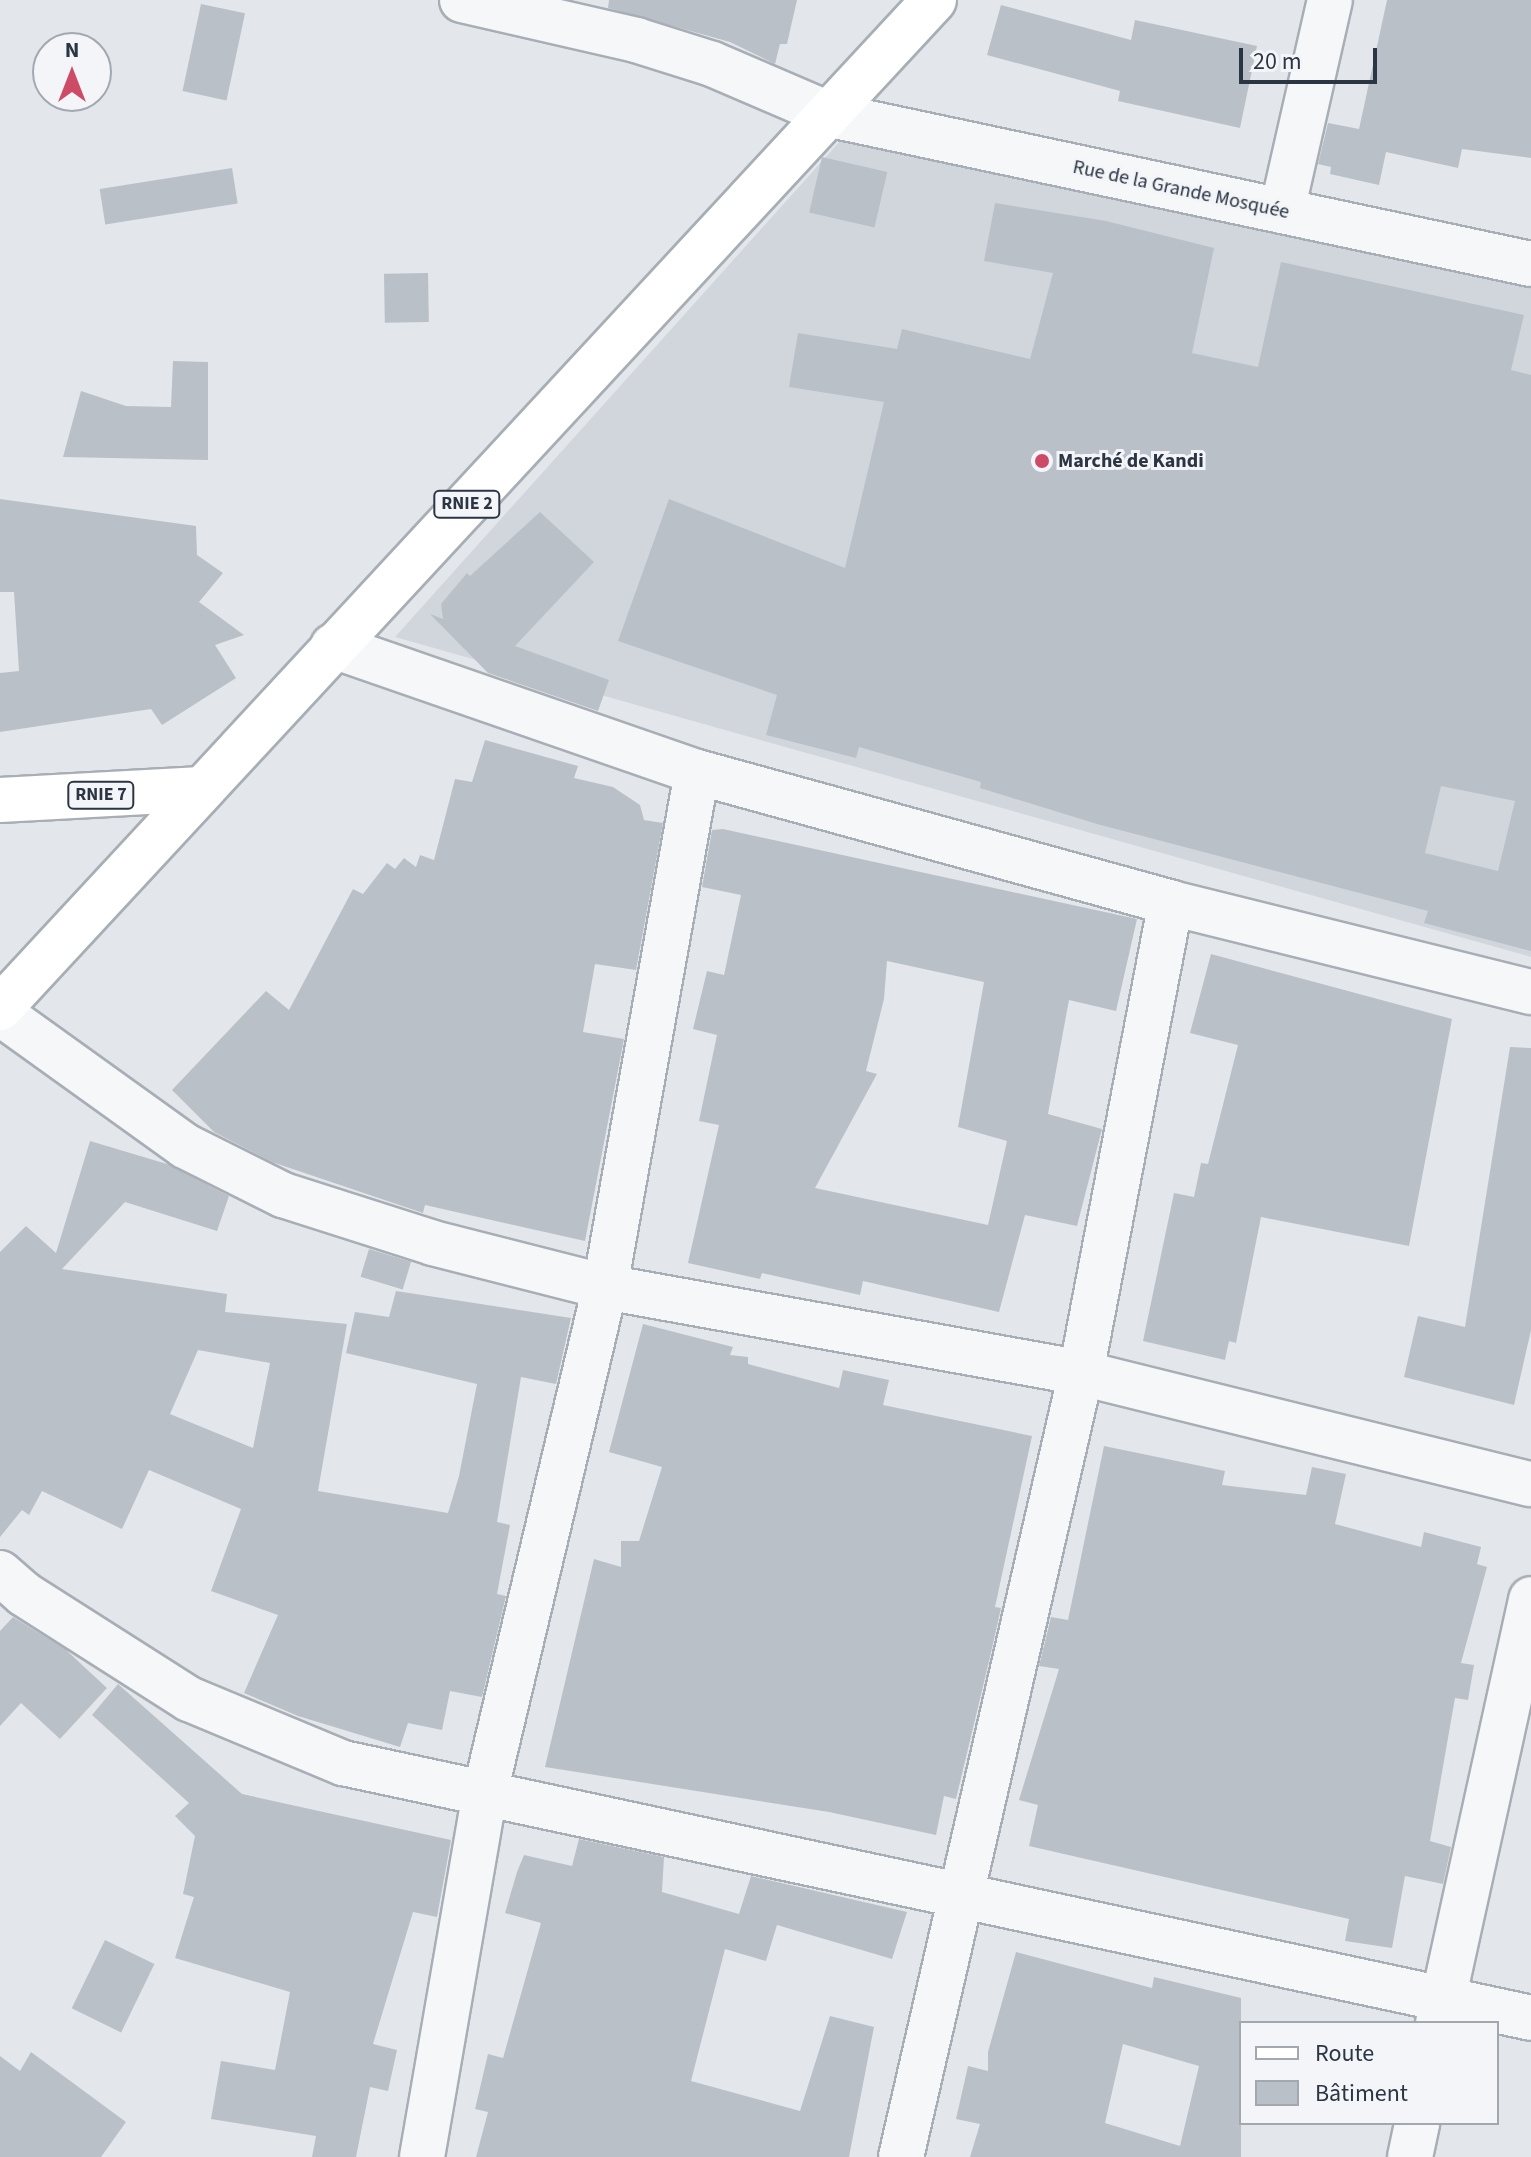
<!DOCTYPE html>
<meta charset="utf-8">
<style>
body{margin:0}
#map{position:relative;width:1531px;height:2157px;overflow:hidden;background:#e3e7eb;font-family:"Source Sans 3",sans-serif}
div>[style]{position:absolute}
.built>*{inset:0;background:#d1d6dd}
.building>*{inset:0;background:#bac0c8;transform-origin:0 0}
.roads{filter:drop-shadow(2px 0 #a8aeb5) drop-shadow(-2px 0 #a8aeb5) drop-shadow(0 2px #a8aeb5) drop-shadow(0 -2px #a8aeb5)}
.minor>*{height:44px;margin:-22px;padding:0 22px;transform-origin:22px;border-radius:22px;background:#f6f7f9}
.major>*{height:44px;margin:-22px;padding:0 22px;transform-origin:22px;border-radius:22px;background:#fff}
.dots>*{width:22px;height:22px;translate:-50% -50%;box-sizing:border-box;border:4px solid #f3f5f8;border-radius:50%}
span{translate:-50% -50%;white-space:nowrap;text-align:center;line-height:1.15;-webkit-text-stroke:6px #f3f5f8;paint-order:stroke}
.shield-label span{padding:2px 6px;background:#f3f5f8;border:2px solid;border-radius:6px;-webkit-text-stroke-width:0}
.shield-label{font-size:18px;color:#2b3543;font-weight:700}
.street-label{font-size:20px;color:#2b3543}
.poi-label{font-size:20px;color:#2b3543;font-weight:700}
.left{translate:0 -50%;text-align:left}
.legend{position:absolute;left:1239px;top:2021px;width:260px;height:104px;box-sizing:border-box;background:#f3f5f8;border:2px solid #a3a8b0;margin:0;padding:10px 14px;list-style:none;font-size:24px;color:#2b3543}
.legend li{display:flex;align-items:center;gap:16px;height:40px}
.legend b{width:40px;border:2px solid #a3a8b0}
.north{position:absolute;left:32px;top:32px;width:80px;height:80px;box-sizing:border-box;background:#f3f5f8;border:2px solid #a3a8b0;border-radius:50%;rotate:0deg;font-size:22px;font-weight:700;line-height:32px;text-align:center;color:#2b3543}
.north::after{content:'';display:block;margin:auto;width:28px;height:36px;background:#cd4b66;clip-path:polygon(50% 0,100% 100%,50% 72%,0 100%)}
.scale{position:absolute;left:1239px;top:48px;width:138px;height:36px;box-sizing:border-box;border:4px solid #2b3543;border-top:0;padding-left:10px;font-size:24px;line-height:28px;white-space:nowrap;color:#2b3543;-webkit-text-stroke:6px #f3f5f8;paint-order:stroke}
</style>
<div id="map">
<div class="built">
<i style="clip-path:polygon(841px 140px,1531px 285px,1531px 957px,395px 637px)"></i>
</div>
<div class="building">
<i style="clip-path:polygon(609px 0,797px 0,787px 44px,780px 44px,775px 64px,730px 42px,608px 8px)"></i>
<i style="clip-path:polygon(1387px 0,1531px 0,1531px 158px,1462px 149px,1458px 168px,1386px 152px,1379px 185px,1330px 174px,1331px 167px,1318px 164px,1328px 123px,1359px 129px)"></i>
<i style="left:201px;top:4px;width:45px;height:89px;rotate:12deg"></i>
<i style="clip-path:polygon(1001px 5px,1131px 40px,1135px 20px,1257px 46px,1240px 128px,1118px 101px,1120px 91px,987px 55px)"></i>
<i style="left:822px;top:157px;width:67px;height:57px;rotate:13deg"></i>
<i style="left:232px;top:168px;width:36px;height:134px;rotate:81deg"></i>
<i style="clip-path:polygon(evenodd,995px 203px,1106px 221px,1214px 248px,1192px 353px,1258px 367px,1281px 262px,1524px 315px,1511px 370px,1531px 375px,1531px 951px,1424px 923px,1428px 911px,1097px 824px,980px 788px,981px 782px,859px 747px,856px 758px,766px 735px,777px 695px,618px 641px,669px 499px,845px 568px,884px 402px,789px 387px,798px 333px,897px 349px,902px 329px,1030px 359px,1053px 273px,984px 261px,995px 203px,1441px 786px,1515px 801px,1498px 871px,1425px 853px,1441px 786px)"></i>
<i style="left:428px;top:273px;width:49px;height:44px;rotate:89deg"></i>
<i style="clip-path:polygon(173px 361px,208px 362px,208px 460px,63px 457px,81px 391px,126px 406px,171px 407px)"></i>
<i style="clip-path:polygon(0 499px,196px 526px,197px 555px,223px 573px,199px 602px,244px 635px,215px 645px,236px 678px,162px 725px,151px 709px,0 732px,0 673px,19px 671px,14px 592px,0 592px)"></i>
<i style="clip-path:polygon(540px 512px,594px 562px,515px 646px,609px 680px,598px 711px,488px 673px,430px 614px,443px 619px,441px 604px,467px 573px,470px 576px)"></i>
<i style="clip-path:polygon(485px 740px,578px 766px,574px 778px,613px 787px,640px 805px,644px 820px,663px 823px,636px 970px,595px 964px,583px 1032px,624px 1039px,585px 1241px,425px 1205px,423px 1213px,272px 1162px,214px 1132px,172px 1090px,266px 991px,289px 1010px,353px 889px,363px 894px,387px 863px,395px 869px,404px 858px,416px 867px,420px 855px,434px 860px,455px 779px,472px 782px)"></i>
<i style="clip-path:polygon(evenodd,723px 829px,1137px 919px,1116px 1011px,1069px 1000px,1048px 1114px,1102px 1129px,1077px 1226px,1025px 1215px,999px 1312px,863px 1281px,860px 1295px,762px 1273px,760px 1279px,688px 1263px,719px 1125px,699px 1121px,717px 1035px,693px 1029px,707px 971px,724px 975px,741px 895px,702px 887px,712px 830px,723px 829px,887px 961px,984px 982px,958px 1127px,1007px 1141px,988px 1225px,815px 1188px,877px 1074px,866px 1071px,884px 999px,887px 961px)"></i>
<i style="clip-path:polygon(1211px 954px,1452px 1019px,1409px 1246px,1261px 1217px,1236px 1343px,1229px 1341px,1225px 1360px,1143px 1341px,1174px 1193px,1194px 1197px,1201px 1163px,1208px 1164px,1238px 1045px,1190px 1033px)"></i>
<i style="clip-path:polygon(1510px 1047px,1531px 1048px,1531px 1330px,1514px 1405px,1404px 1377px,1418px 1316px,1465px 1327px)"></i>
<i style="clip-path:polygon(evenodd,90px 1141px,167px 1164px,229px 1196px,217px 1231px,125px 1202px,62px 1269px,227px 1294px,225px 1312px,347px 1324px,318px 1491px,448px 1513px,459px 1476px,477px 1384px,346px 1353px,355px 1312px,389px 1317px,396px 1291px,571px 1318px,556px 1384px,521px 1377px,497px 1522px,510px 1525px,497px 1594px,506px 1596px,482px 1697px,450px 1691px,442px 1730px,408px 1723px,400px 1747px,298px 1716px,244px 1693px,278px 1615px,211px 1591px,241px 1509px,149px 1470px,122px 1529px,42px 1491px,29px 1515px,22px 1510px,0 1537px,0 1252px,26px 1226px,56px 1253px,90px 1141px,198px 1350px,270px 1363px,253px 1448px,170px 1414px,198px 1350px)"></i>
<i style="left:369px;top:1249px;width:44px;height:29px;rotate:17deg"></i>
<i style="clip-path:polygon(643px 1324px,733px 1347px,730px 1355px,748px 1357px,748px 1364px,839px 1388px,843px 1370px,889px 1380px,883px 1405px,1032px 1436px,995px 1607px,1001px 1608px,990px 1657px,956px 1799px,944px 1796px,936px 1835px,829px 1812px,545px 1767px,594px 1559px,621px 1567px,621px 1541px,639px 1541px,662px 1467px,609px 1452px)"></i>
<i style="clip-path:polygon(1104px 1446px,1225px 1471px,1222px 1485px,1306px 1495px,1312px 1467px,1346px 1474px,1335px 1524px,1421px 1547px,1424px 1532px,1481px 1547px,1477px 1564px,1487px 1567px,1461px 1663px,1474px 1665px,1468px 1700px,1455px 1698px,1430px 1841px,1451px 1847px,1443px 1884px,1405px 1876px,1392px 1948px,1345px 1941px,1349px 1919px,1029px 1846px,1038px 1805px,1019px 1800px,1059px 1669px,1039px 1666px,1051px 1617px,1068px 1620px)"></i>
<i style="clip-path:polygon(13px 1617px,65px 1649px,107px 1688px,60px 1739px,21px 1703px,0 1726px,0 1631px)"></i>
<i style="clip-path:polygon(118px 1684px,242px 1794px,451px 1840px,437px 1917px,413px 1912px,373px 2044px,397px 2050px,388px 2091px,370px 2087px,356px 2157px,312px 2157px,316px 2136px,211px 2119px,221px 2061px,275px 2070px,290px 1992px,175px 1958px,194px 1897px,183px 1894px,195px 1836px,175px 1816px,189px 1803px,92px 1715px)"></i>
<i style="clip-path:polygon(579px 1839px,664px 1857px,662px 1892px,739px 1914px,751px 1876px,907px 1912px,892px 1959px,777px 1925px,766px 1961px,725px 1949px,691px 2081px,800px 2111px,830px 2016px,874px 2027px,849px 2157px,476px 2157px,488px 2112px,475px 2109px,488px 2054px,503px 2058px,541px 1923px,505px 1913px,517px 1872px,524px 1855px,572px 1866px)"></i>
<i style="left:105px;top:1940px;width:55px;height:76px;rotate:26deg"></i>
<i style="clip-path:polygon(evenodd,1016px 1952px,1152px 1988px,1154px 1977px,1241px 1998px,1241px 2157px,970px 2157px,980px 2124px,956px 2119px,968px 2066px,988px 2071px,988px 2052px,1016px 1952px,1123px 2044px,1199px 2066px,1180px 2146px,1105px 2123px,1123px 2044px)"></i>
<i style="clip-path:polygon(31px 2052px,126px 2122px,101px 2157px,0 2157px,0 2056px,20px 2071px)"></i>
</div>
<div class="roads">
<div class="minor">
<i style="left:462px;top:0;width:179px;rotate:12.9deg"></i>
<i style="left:636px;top:40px;width:80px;rotate:17.5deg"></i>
<i style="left:712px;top:64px;width:129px;rotate:23.2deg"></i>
<i style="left:831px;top:115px;width:716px;rotate:12.02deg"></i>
<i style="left:1282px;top:211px;width:216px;rotate:-77.2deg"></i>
<i style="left:333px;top:646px;width:385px;rotate:19.1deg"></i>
<i style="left:697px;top:772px;width:492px;rotate:15.4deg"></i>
<i style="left:1171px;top:903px;width:371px;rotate:13.9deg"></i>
<i style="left:0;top:1013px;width:228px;rotate:35.7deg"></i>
<i style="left:185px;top:1146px;width:110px;rotate:26.6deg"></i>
<i style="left:283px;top:1195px;width:157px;rotate:17.7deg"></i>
<i style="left:433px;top:1243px;width:178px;rotate:14.3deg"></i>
<i style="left:605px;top:1287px;width:484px;rotate:10.2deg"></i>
<i style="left:1081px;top:1373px;width:463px;rotate:13.9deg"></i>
<i style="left:0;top:1573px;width:32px;rotate:41deg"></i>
<i style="left:24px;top:1594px;width:196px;rotate:32.5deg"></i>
<i style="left:189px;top:1699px;width:167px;rotate:22.6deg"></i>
<i style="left:343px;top:1763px;width:1215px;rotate:12.11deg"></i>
<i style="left:1438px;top:2023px;width:434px;rotate:-77.6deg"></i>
<i style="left:422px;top:2157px;width:365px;rotate:-80.2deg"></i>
<i style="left:484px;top:1797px;width:524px;rotate:-76.65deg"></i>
<i style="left:605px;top:1287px;width:523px;rotate:-79.87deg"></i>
<i style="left:901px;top:2157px;width:804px;rotate:-77.07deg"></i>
<i style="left:1081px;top:1373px;width:479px;rotate:-79.2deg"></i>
<i style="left:1410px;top:2157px;width:35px;rotate:-78deg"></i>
</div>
<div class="major">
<i style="left:0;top:800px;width:202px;rotate:-3.1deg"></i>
<i style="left:0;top:1008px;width:1374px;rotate:-47.18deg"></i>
</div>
</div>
<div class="dots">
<i style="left:1042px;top:461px;background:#cd4b66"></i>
</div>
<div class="shield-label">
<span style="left:467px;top:504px">RNIE 2</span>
<span style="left:101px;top:795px">RNIE 7</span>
</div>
<div class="street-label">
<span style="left:1181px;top:190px;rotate:12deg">Rue de la Grande Mosquée</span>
</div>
<div class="poi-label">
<span class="left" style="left:1058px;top:461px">Marché de Kandi</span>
</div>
<ul class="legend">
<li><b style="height:10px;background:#fff"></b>Route</li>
<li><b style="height:22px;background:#bac0c8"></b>Bâtiment</li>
</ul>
<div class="north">N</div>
<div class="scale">20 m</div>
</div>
